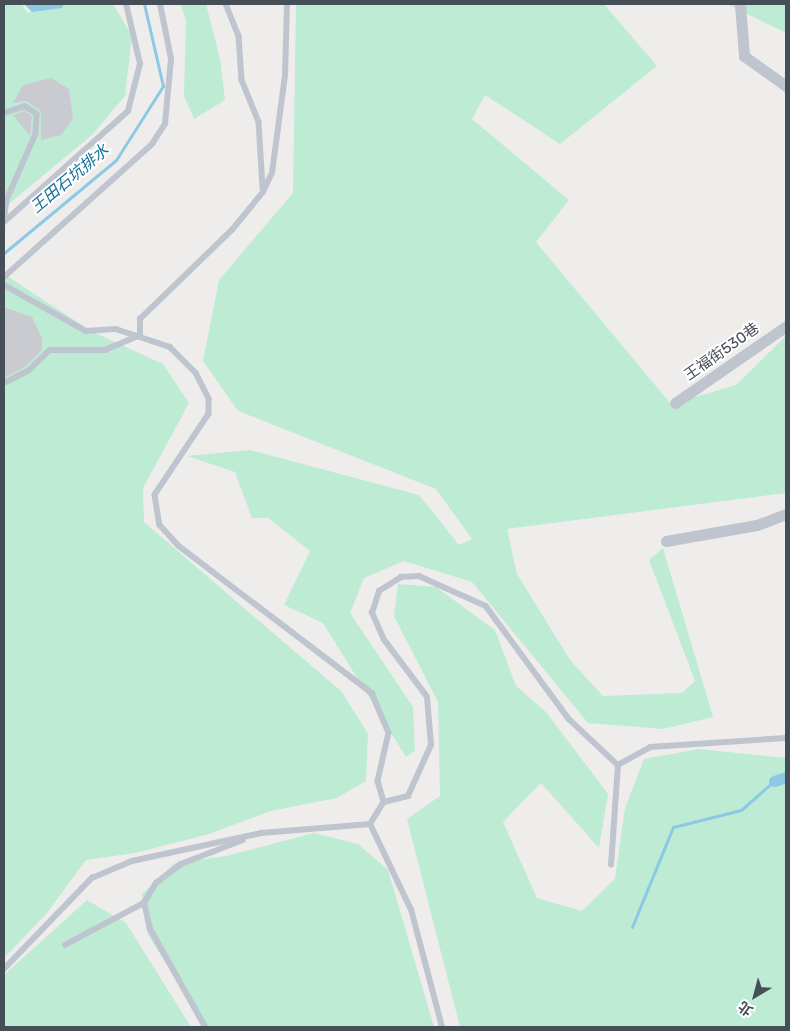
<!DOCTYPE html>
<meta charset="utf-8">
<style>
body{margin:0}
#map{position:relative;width:790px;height:1031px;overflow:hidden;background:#efedec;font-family:Rubik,"Noto Sans TC",sans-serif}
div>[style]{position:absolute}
.green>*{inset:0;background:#bdebd4}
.water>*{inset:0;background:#8cc9e5}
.stream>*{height:3px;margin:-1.5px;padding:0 1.5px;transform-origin:1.5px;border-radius:1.5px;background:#8cc9e5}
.canal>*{height:11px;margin:-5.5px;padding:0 5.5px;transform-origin:5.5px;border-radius:5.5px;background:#8cc9e5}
.building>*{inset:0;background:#cacbd1}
.lane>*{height:5.5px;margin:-2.75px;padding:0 2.75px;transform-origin:2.75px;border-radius:2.75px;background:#bec5ce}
.street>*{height:11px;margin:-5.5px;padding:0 5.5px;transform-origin:5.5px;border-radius:5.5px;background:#bec5ce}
span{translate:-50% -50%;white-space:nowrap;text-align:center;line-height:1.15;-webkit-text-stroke:4px #fff;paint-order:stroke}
.street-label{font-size:15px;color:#464e58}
.water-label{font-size:16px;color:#15719c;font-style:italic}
.frame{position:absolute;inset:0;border:5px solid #464e58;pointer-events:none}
.north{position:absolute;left:730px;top:971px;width:50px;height:50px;-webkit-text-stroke:4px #fff;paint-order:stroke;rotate:217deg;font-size:14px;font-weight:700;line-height:20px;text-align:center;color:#464e58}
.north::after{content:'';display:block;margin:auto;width:18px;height:22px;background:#464e58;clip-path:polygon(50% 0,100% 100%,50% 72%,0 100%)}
</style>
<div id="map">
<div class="green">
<i style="clip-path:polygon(4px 4px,22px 4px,27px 13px,57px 4px,113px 4px,132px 36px,125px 96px,92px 135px,4px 208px)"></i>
<i style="clip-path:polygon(180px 4px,206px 4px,220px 59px,225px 100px,194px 119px,184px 96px,186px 20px)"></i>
<i style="clip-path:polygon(296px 4px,604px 4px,657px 66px,560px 144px,485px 95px,472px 119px,569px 200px,536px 242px,671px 404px,736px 385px,786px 336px,786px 493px,507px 529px,517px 574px,570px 660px,603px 696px,682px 693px,695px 681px,649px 560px,663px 548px,713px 717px,663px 729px,588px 723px,472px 582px,404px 561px,364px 578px,350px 613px,413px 707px,415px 751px,406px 757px,323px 623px,284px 605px,310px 551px,268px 518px,252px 518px,235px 472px,187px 456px,250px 450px,419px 495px,459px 545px,472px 539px,436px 489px,238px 411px,203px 361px,219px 280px,293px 193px)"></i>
<i style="clip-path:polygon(727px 4px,786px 4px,786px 33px)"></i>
<i style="clip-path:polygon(4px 274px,91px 331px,163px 364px,189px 403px,143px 488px,144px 522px,342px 692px,368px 734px,366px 781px,337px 798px,271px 811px,209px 834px,135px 853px,86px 860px,47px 913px,4px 958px)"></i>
<i style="clip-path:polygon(398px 584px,436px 587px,495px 630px,516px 686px,546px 712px,608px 794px,599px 848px,541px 783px,503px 822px,537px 898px,582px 911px,615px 879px,625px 808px,644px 759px,699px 749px,786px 758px,786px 1027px,460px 1027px,407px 819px,440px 796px,438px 702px,394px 616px)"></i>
<i style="clip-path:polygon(314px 833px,358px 844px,388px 870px,434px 1027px,206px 1027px,147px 933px,142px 894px,175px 863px,226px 856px)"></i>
<i style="clip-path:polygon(87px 900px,126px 923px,191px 1027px,4px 1027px,4px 975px)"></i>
</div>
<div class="water">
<i style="clip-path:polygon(24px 4px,64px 4px,62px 8px,32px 12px)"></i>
</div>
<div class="stream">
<i style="left:4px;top:253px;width:146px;rotate:-39.7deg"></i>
<i style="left:116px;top:160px;width:88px;rotate:-57.6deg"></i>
<i style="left:163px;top:86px;width:84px;rotate:-103deg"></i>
<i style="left:632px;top:927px;width:108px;rotate:-67.7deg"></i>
<i style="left:673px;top:827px;width:70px;rotate:-14deg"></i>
<i style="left:741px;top:810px;width:44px;rotate:-41.3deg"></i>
</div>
<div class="canal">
<i style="left:774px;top:781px;width:13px;rotate:-18deg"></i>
</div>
<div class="building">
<i style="clip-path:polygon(51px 78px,69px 89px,73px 119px,61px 135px,41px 140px,41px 111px,26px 101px,13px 103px,23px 85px)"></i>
<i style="clip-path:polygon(24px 111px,32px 116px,30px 136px,13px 115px)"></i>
<i style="clip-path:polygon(4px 307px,32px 317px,42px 338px,42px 350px,25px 367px,4px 378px)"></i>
</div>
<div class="lane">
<i style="left:226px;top:4px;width:35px;rotate:68deg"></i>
<i style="left:239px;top:36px;width:44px;rotate:86.1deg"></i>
<i style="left:242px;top:80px;width:45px;rotate:68deg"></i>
<i style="left:259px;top:122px;width:66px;rotate:86.5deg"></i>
<i style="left:4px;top:113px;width:22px;rotate:-18deg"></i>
<i style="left:25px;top:106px;width:14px;rotate:34deg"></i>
<i style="left:37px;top:114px;width:20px;rotate:93deg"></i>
<i style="left:36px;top:134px;width:72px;rotate:113.7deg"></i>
<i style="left:7px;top:200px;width:21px;rotate:98deg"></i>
<i style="left:4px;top:222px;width:166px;rotate:-41.8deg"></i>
<i style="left:128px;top:111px;width:49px;rotate:-75.7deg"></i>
<i style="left:140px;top:64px;width:62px;rotate:-103.1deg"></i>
<i style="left:4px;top:277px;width:199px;rotate:-41.9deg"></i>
<i style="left:152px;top:144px;width:24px;rotate:-57deg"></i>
<i style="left:165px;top:124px;width:65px;rotate:-84.7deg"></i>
<i style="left:171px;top:59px;width:56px;rotate:-101.3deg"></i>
<i style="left:4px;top:285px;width:94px;rotate:29.3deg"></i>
<i style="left:86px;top:331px;width:30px;rotate:-4deg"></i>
<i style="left:116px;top:329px;width:57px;rotate:18.4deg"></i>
<i style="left:170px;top:347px;width:37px;rotate:45deg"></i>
<i style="left:196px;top:373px;width:29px;rotate:63deg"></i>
<i style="left:209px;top:399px;width:15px;rotate:90deg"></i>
<i style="left:209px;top:414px;width:97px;rotate:123.7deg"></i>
<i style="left:155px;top:495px;width:30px;rotate:81deg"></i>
<i style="left:160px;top:525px;width:28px;rotate:48deg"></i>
<i style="left:179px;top:546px;width:243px;rotate:37.3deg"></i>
<i style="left:372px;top:693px;width:43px;rotate:67deg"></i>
<i style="left:389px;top:733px;width:49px;rotate:102.9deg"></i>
<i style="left:378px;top:781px;width:22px;rotate:74deg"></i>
<i style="left:4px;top:383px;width:27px;rotate:-27deg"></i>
<i style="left:28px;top:371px;width:30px;rotate:-44deg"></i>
<i style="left:50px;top:350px;width:55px"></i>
<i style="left:105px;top:350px;width:38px;rotate:-23deg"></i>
<i style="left:140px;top:335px;width:16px;rotate:-90deg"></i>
<i style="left:140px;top:319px;width:128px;rotate:-44.1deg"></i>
<i style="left:232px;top:230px;width:49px;rotate:-50.8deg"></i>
<i style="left:263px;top:192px;width:21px;rotate:-65deg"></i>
<i style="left:272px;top:173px;width:98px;rotate:-82.4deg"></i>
<i style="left:285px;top:76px;width:72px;rotate:-88.4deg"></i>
<i style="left:611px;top:865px;width:100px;rotate:-86deg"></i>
<i style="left:65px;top:945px;width:89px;rotate:-28deg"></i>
<i style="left:4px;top:969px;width:127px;rotate:-46deg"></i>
<i style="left:92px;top:878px;width:43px;rotate:-23deg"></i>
<i style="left:132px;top:861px;width:132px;rotate:-12.2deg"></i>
<i style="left:261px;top:833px;width:109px;rotate:-4.7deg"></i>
<i style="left:205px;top:1027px;width:112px;rotate:-119.3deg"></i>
<i style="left:150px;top:929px;width:27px;rotate:-103deg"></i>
<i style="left:144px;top:903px;width:23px;rotate:-59deg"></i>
<i style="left:156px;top:883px;width:31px;rotate:-37deg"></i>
<i style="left:181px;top:864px;width:66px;rotate:-21.2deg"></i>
<i style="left:442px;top:1027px;width:121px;rotate:-104.8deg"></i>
<i style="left:411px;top:910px;width:95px;rotate:-115.5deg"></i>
<i style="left:370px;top:824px;width:26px;rotate:-58deg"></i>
<i style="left:384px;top:802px;width:25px;rotate:-14deg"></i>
<i style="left:408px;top:796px;width:56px;rotate:-65.7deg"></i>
<i style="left:431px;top:745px;width:48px;rotate:-94.8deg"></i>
<i style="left:427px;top:697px;width:71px;rotate:-127deg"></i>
<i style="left:384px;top:640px;width:30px;rotate:-114deg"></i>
<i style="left:372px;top:613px;width:23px;rotate:-72deg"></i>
<i style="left:379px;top:591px;width:26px;rotate:-32deg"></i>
<i style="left:401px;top:577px;width:18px;rotate:-3deg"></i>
<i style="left:419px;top:576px;width:73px;rotate:24.1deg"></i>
<i style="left:486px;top:606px;width:140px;rotate:53.7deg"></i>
<i style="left:569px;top:719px;width:67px;rotate:43.2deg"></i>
<i style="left:618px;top:765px;width:37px;rotate:-29deg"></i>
<i style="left:650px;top:747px;width:136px;rotate:-3.8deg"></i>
</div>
<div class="street">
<i style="left:740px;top:4px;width:52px;rotate:85.6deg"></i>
<i style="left:744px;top:56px;width:52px;rotate:35.5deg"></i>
<i style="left:675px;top:403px;width:135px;rotate:-34.7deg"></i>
<i style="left:666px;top:541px;width:92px;rotate:-10deg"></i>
<i style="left:757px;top:525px;width:31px;rotate:-21deg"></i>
</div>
<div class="street-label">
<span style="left:722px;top:352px;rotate:-35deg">王福街530巷</span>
</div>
<div class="water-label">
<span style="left:70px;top:179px;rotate:-40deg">王田石坑排水</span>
</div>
<div class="frame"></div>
<div class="north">北</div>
</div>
